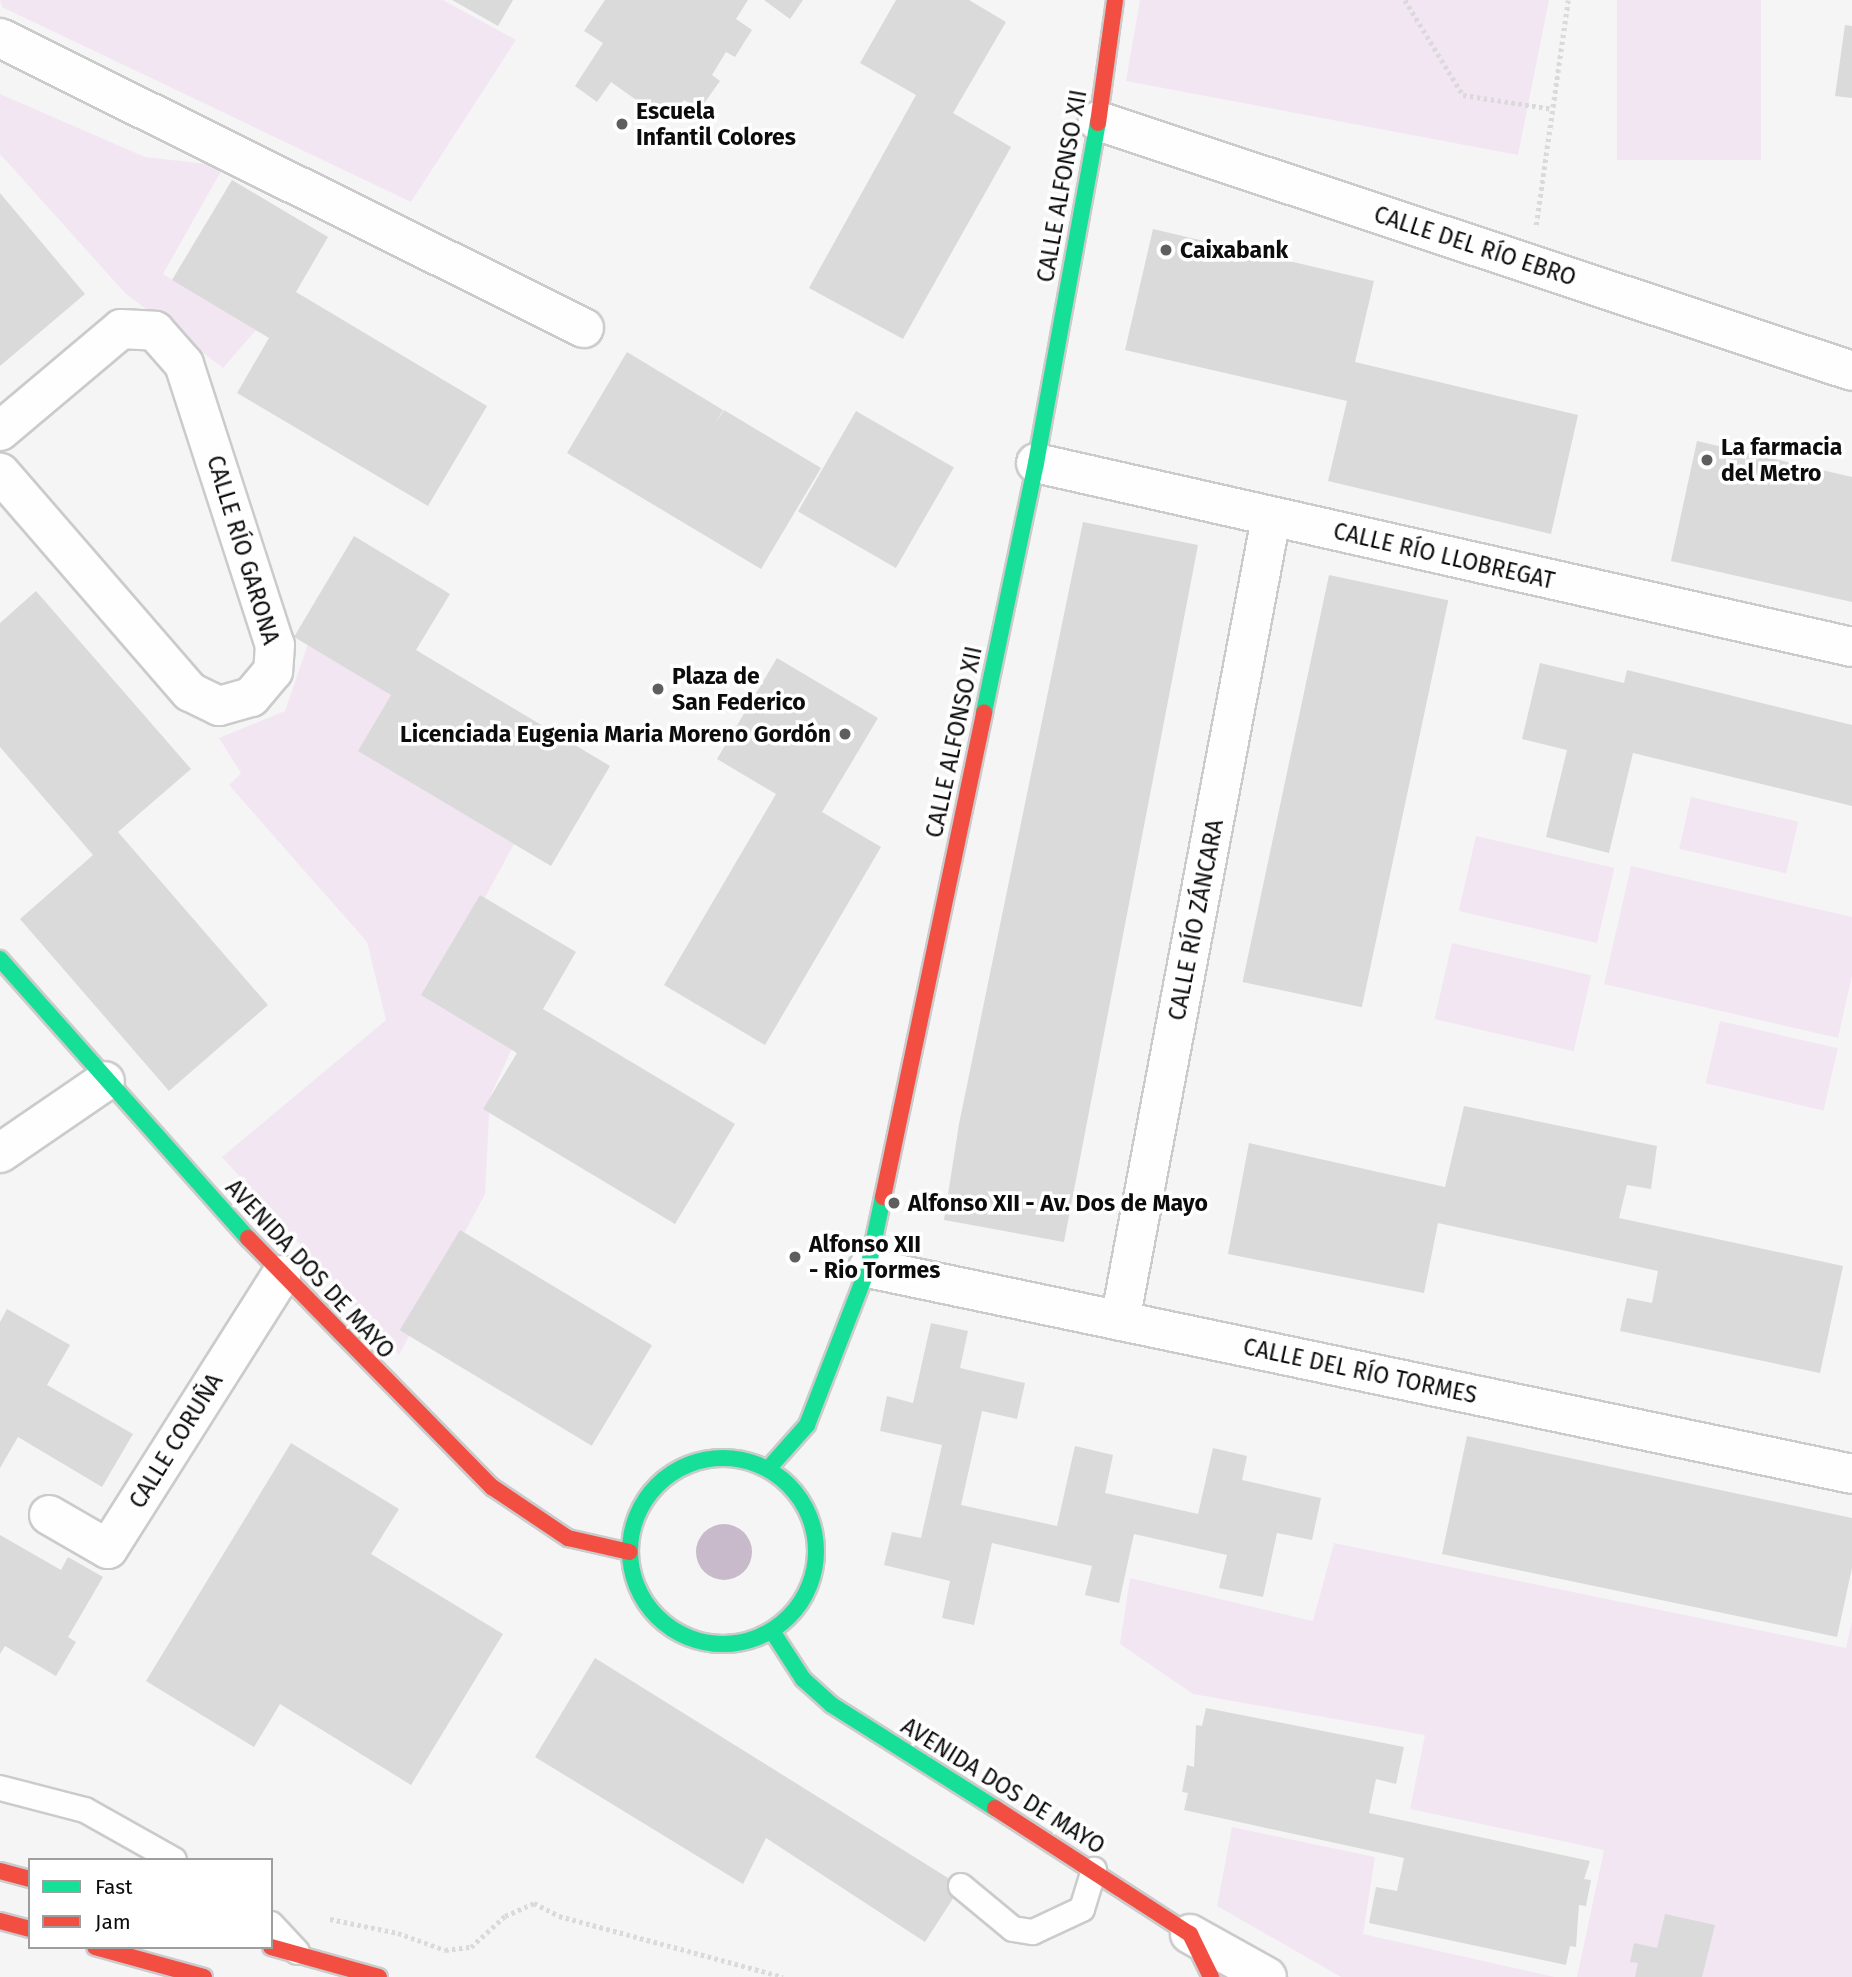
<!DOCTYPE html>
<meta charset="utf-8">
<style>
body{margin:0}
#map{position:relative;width:1852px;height:1977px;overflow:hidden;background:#f6f5f6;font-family:"Fira Sans",sans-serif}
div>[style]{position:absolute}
.green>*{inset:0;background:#f2e6f3;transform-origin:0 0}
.water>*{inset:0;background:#c8bacb}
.round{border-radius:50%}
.building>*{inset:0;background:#dadada;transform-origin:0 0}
.path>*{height:4.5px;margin-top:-2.25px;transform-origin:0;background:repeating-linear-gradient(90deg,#dbdadb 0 3.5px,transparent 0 7px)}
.roads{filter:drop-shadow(2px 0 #cccbcc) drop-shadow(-2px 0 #cccbcc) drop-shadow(0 2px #cccbcc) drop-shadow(0 -2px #cccbcc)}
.lane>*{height:24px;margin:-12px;padding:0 12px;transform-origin:12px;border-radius:12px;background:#fefefe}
.street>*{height:38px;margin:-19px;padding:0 19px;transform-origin:19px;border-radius:19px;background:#fefefe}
.fast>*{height:16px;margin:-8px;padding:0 8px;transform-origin:8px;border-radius:8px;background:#16e098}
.fast>.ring{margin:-8px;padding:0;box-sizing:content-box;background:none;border:16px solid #16e098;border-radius:50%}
.jam>*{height:16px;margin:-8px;padding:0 8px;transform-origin:8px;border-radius:8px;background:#f24e42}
.dots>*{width:19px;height:19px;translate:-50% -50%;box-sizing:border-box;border:4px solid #fff;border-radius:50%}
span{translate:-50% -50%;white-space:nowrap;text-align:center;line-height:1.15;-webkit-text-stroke:7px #fff;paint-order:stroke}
.poi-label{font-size:23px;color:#0d0c0d;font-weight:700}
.left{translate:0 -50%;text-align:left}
.right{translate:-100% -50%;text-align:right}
.street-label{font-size:23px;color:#0d0c0d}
.legend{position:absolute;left:28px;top:1858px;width:245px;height:91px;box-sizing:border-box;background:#fff;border:2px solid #9e9e9e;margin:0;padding:9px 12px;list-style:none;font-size:21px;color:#0d0c0d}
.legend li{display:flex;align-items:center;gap:14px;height:35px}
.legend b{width:35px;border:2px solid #9e9e9e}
</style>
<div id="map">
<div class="green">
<i style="clip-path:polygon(0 0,443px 0,516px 40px,411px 202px,2px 7px)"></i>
<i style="clip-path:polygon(1140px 0,1549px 0,1518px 155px,1126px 81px)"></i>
<i style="left:1617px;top:0;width:144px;height:160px"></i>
<i style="clip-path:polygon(0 94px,145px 157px,224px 166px,163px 274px,256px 330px,223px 368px,125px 293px,0 154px)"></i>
<i style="clip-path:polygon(312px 632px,397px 682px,519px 835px,438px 984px,518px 1035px,490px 1097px,485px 1194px,399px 1355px,222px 1157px,386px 1020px,367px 942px,229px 785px,241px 773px,219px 738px,285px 711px)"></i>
<i style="left:1691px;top:797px;width:110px;height:53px;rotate:13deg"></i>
<i style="left:1476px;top:836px;width:142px;height:77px;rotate:13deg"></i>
<i style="clip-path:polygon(1631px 866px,1852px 917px,1852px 975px,1838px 1038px,1604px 984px)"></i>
<i style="left:1452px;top:943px;width:143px;height:78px;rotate:13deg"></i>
<i style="left:1720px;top:1021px;width:121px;height:64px;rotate:13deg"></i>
<i style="clip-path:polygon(1334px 1543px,1846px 1648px,1852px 1621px,1852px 1977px,1577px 1977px,1604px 1850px,1410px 1809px,1425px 1735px,1193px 1694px,1120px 1644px,1130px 1578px,1313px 1621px)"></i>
<i style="clip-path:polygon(1232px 1827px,1375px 1857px,1363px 1934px,1555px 1977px,1341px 1977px,1217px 1906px)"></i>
</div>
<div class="water">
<i class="round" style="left:696px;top:1524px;width:56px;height:56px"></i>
</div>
<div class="building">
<i style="clip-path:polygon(452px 0,513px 0,498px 26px)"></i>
<i style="clip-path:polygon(605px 0,748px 0,736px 19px,752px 30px,735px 57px,726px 52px,712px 75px,720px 81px,700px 109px,684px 100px,666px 121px,611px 82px,597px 102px,575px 86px,603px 43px,584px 31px)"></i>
<i style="clip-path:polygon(764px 0,803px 0,790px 19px)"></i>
<i style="clip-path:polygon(896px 0,969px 0,1006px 22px,953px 113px,1011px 147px,903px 339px,809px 288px,916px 95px,860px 63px)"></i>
<i style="clip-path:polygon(1845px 25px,1852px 26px,1852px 98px,1835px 96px)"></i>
<i style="clip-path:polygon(232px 180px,328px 237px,296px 292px,487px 406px,428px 506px,237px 393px,269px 338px,172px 280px)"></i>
<i style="clip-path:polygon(0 193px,85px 294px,0 366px)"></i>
<i style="clip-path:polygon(1153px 229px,1374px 281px,1355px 362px,1578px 415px,1551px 534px,1328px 481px,1347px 401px,1125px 350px)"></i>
<i style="clip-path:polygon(627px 352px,723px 410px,715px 424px,724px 410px,821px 468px,761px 569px,567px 453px)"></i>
<i style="left:856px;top:411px;width:113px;height:116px;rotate:30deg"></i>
<i style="clip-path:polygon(1697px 441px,1852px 477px,1852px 602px,1671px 561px)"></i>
<i style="clip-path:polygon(1083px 522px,1198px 545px,1064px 1242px,944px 1220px,959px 1124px)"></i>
<i style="clip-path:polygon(354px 536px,450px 594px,416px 650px,610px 766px,551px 866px,358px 751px,391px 695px,294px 637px)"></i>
<i style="left:1329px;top:575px;width:122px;height:416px;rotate:12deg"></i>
<i style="clip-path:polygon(36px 591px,191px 769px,118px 832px,268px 1005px,169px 1091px,20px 919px,93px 855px,0 747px,0 623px)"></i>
<i style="clip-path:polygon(777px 658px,878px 718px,822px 812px,881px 847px,765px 1045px,664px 985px,776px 794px,717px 759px)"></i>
<i style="clip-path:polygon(1540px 663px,1624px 683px,1627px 670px,1852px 725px,1852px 806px,1633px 753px,1609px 853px,1546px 837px,1567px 750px,1522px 739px)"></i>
<i style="clip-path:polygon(480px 895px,576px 952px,543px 1009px,735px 1124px,675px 1224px,483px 1109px,517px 1053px,421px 995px)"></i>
<i style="clip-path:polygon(1464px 1106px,1657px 1146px,1651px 1189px,1627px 1185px,1619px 1218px,1843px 1266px,1820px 1373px,1620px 1331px,1627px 1298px,1652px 1303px,1658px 1271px,1438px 1223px,1424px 1293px,1228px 1254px,1249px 1143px,1445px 1187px)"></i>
<i style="left:460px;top:1230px;width:224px;height:117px;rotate:31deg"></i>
<i style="clip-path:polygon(7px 1309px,70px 1345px,47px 1385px,133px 1434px,102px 1487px,18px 1437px,0 1468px,0 1322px)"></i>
<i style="clip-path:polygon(931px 1323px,968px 1331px,960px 1368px,1025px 1383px,1017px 1419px,982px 1411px,961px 1505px,1057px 1526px,1075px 1446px,1113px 1455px,1105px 1493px,1198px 1514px,1213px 1448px,1247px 1456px,1242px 1480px,1321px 1498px,1312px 1540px,1277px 1533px,1263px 1597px,1219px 1588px,1227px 1555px,1134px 1534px,1119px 1603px,1085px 1595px,1092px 1566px,992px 1543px,974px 1625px,942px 1618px,950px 1581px,884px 1565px,892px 1532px,921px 1538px,942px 1445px,880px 1431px,887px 1396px,913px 1403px)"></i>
<i style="clip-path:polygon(1467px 1436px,1852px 1518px,1852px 1568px,1837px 1637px,1442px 1554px)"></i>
<i style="clip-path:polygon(291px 1443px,399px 1509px,371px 1554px,503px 1634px,411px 1785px,280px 1704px,254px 1747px,146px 1681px)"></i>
<i style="clip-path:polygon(0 1535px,61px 1570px,68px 1557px,103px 1577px,68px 1637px,76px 1642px,56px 1676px,5px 1646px,0 1654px)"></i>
<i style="clip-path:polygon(595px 1658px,961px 1886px,925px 1942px,766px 1838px,743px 1884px,535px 1757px)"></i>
<i style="clip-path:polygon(1206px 1708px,1404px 1747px,1396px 1784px,1376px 1779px,1369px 1813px,1590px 1861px,1584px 1879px,1591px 1880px,1586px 1906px,1579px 1905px,1576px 1947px,1570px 1946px,1566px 1965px,1369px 1923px,1376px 1887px,1397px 1891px,1404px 1858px,1184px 1810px,1188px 1793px,1182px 1792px,1187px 1765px,1194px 1767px,1196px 1725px,1202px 1726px)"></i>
<i style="clip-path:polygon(1665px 1914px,1715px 1925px,1702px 1977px,1635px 1977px,1638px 1963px,1630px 1962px,1634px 1943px,1657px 1948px)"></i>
</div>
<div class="path">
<i style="left:1405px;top:0;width:111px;rotate:58.6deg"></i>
<i style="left:1463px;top:95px;width:91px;rotate:8.8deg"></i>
<i style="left:1536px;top:225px;width:227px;rotate:-81.9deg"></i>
<i style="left:330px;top:1919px;width:69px;rotate:11.6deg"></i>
<i style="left:398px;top:1933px;width:50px;rotate:19.9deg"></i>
<i style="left:445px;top:1950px;width:26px;rotate:-7deg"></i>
<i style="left:471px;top:1947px;width:46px;rotate:-42.4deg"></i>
<i style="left:505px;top:1916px;width:32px;rotate:-24deg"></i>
<i style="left:534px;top:1903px;width:28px;rotate:27deg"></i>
<i style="left:559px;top:1916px;width:232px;rotate:15.2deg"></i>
</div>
<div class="roads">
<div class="lane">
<i style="left:0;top:1788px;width:88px;rotate:14.5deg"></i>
<i style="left:85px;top:1810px;width:102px;rotate:29.3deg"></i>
<i style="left:961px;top:1886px;width:67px;rotate:39.6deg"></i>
<i style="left:1013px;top:1929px;width:20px;rotate:9deg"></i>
<i style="left:1033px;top:1932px;width:54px;rotate:-25.1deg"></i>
<i style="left:1082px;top:1909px;width:41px;rotate:-72.9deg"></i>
<i style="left:271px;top:1924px;width:38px;rotate:47deg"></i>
</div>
<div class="street">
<i style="left:0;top:38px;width:652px;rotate:26.41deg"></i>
<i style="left:1098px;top:121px;width:794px;rotate:18.34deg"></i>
<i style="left:0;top:431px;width:158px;rotate:-40.1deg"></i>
<i style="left:121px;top:329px;width:34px;rotate:3deg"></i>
<i style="left:155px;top:331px;width:44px;rotate:48.7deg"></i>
<i style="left:184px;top:364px;width:295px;rotate:72.1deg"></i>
<i style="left:275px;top:645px;width:26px;rotate:94deg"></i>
<i style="left:273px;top:671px;width:34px;rotate:130deg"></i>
<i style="left:251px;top:697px;width:33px;rotate:164deg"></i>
<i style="left:219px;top:706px;width:32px;rotate:-154deg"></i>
<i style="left:190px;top:692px;width:290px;rotate:-130.9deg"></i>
<i style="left:1036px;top:463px;width:836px;rotate:12.71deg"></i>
<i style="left:0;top:1153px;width:127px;rotate:-34.4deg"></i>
<i style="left:868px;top:1268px;width:1005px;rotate:11.82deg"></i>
<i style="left:1120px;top:1321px;width:817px;rotate:-79.35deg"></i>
<i style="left:49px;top:1515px;width:68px;rotate:30deg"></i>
<i style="left:108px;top:1549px;width:324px;rotate:-57.7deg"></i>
<i style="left:1190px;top:1934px;width:88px;rotate:29.2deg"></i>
</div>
<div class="fast">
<i style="left:984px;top:712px;width:254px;rotate:-78.2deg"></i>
<i style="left:1036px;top:463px;width:346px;rotate:-79.7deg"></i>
<i style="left:0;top:959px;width:373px;rotate:48.4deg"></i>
<i class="ring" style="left:630px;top:1458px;width:170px;height:170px"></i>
<i style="left:768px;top:1469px;width:59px;rotate:-48.4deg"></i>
<i style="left:807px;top:1425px;width:168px;rotate:-68.8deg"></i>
<i style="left:868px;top:1268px;width:73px;rotate:-78.1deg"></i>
<i style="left:772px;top:1631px;width:57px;rotate:57.1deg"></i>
<i style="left:803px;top:1679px;width:39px;rotate:42deg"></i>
<i style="left:832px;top:1705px;width:193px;rotate:32.3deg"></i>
</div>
<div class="jam">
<i style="left:1098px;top:123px;width:124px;rotate:-82.1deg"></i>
<i style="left:883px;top:1197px;width:495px;rotate:-78.2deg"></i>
<i style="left:248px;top:1238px;width:349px;rotate:45.6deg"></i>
<i style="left:492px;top:1487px;width:92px;rotate:33.9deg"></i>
<i style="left:568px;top:1538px;width:63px;rotate:12.9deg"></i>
<i style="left:995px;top:1808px;width:232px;rotate:32.9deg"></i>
<i style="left:1190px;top:1934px;width:48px;rotate:64deg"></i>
<i style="left:0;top:1871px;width:31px;rotate:15deg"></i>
<i style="left:0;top:1921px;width:31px;rotate:15deg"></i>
<i style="left:95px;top:1947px;width:113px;rotate:15.4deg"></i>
<i style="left:271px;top:1947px;width:112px;rotate:15.5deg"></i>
</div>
</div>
<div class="dots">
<i style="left:622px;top:124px;background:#5f5e5f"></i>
<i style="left:1166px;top:250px;background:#5f5e5f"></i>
<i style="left:1707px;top:460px;background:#5f5e5f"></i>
<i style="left:658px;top:689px;background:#5f5e5f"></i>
<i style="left:845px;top:734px;background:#5f5e5f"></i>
<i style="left:894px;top:1203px;background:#5f5e5f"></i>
<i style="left:795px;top:1257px;background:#5f5e5f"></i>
</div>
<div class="poi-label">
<span class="left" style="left:636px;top:124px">Escuela<br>Infantil Colores</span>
<span class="left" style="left:1180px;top:250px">Caixabank</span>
<span class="left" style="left:1721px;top:460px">La farmacia<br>del Metro</span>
<span class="left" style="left:672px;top:689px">Plaza de<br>San Federico</span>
<span class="right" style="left:831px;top:734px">Licenciada Eugenia Maria Moreno Gordón</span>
<span class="left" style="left:908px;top:1203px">Alfonso XII - Av. Dos de Mayo</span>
<span class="left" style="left:809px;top:1257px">Alfonso XII<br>- Rio Tormes</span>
</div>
<div class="street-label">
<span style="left:1062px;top:186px;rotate:-80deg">CALLE ALFONSO XII</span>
<span style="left:1475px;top:246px;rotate:18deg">CALLE DEL RÍO EBRO</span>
<span style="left:243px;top:550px;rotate:73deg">CALLE RÍO GARONA</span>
<span style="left:1444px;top:556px;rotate:13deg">CALLE RÍO LLOBREGAT</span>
<span style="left:954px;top:742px;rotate:-78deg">CALLE ALFONSO XII</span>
<span style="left:1196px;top:920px;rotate:-79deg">CALLE RÍO ZÁNCARA</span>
<span style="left:310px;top:1269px;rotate:47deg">AVENIDA DOS DE MAYO</span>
<span style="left:1360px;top:1371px;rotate:12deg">CALLE DEL RÍO TORMES</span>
<span style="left:176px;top:1441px;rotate:-58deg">CALLE CORUÑA</span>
<span style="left:1003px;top:1786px;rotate:32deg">AVENIDA DOS DE MAYO</span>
</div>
<ul class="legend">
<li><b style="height:9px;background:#16e098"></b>Fast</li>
<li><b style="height:9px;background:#f24e42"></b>Jam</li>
</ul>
</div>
